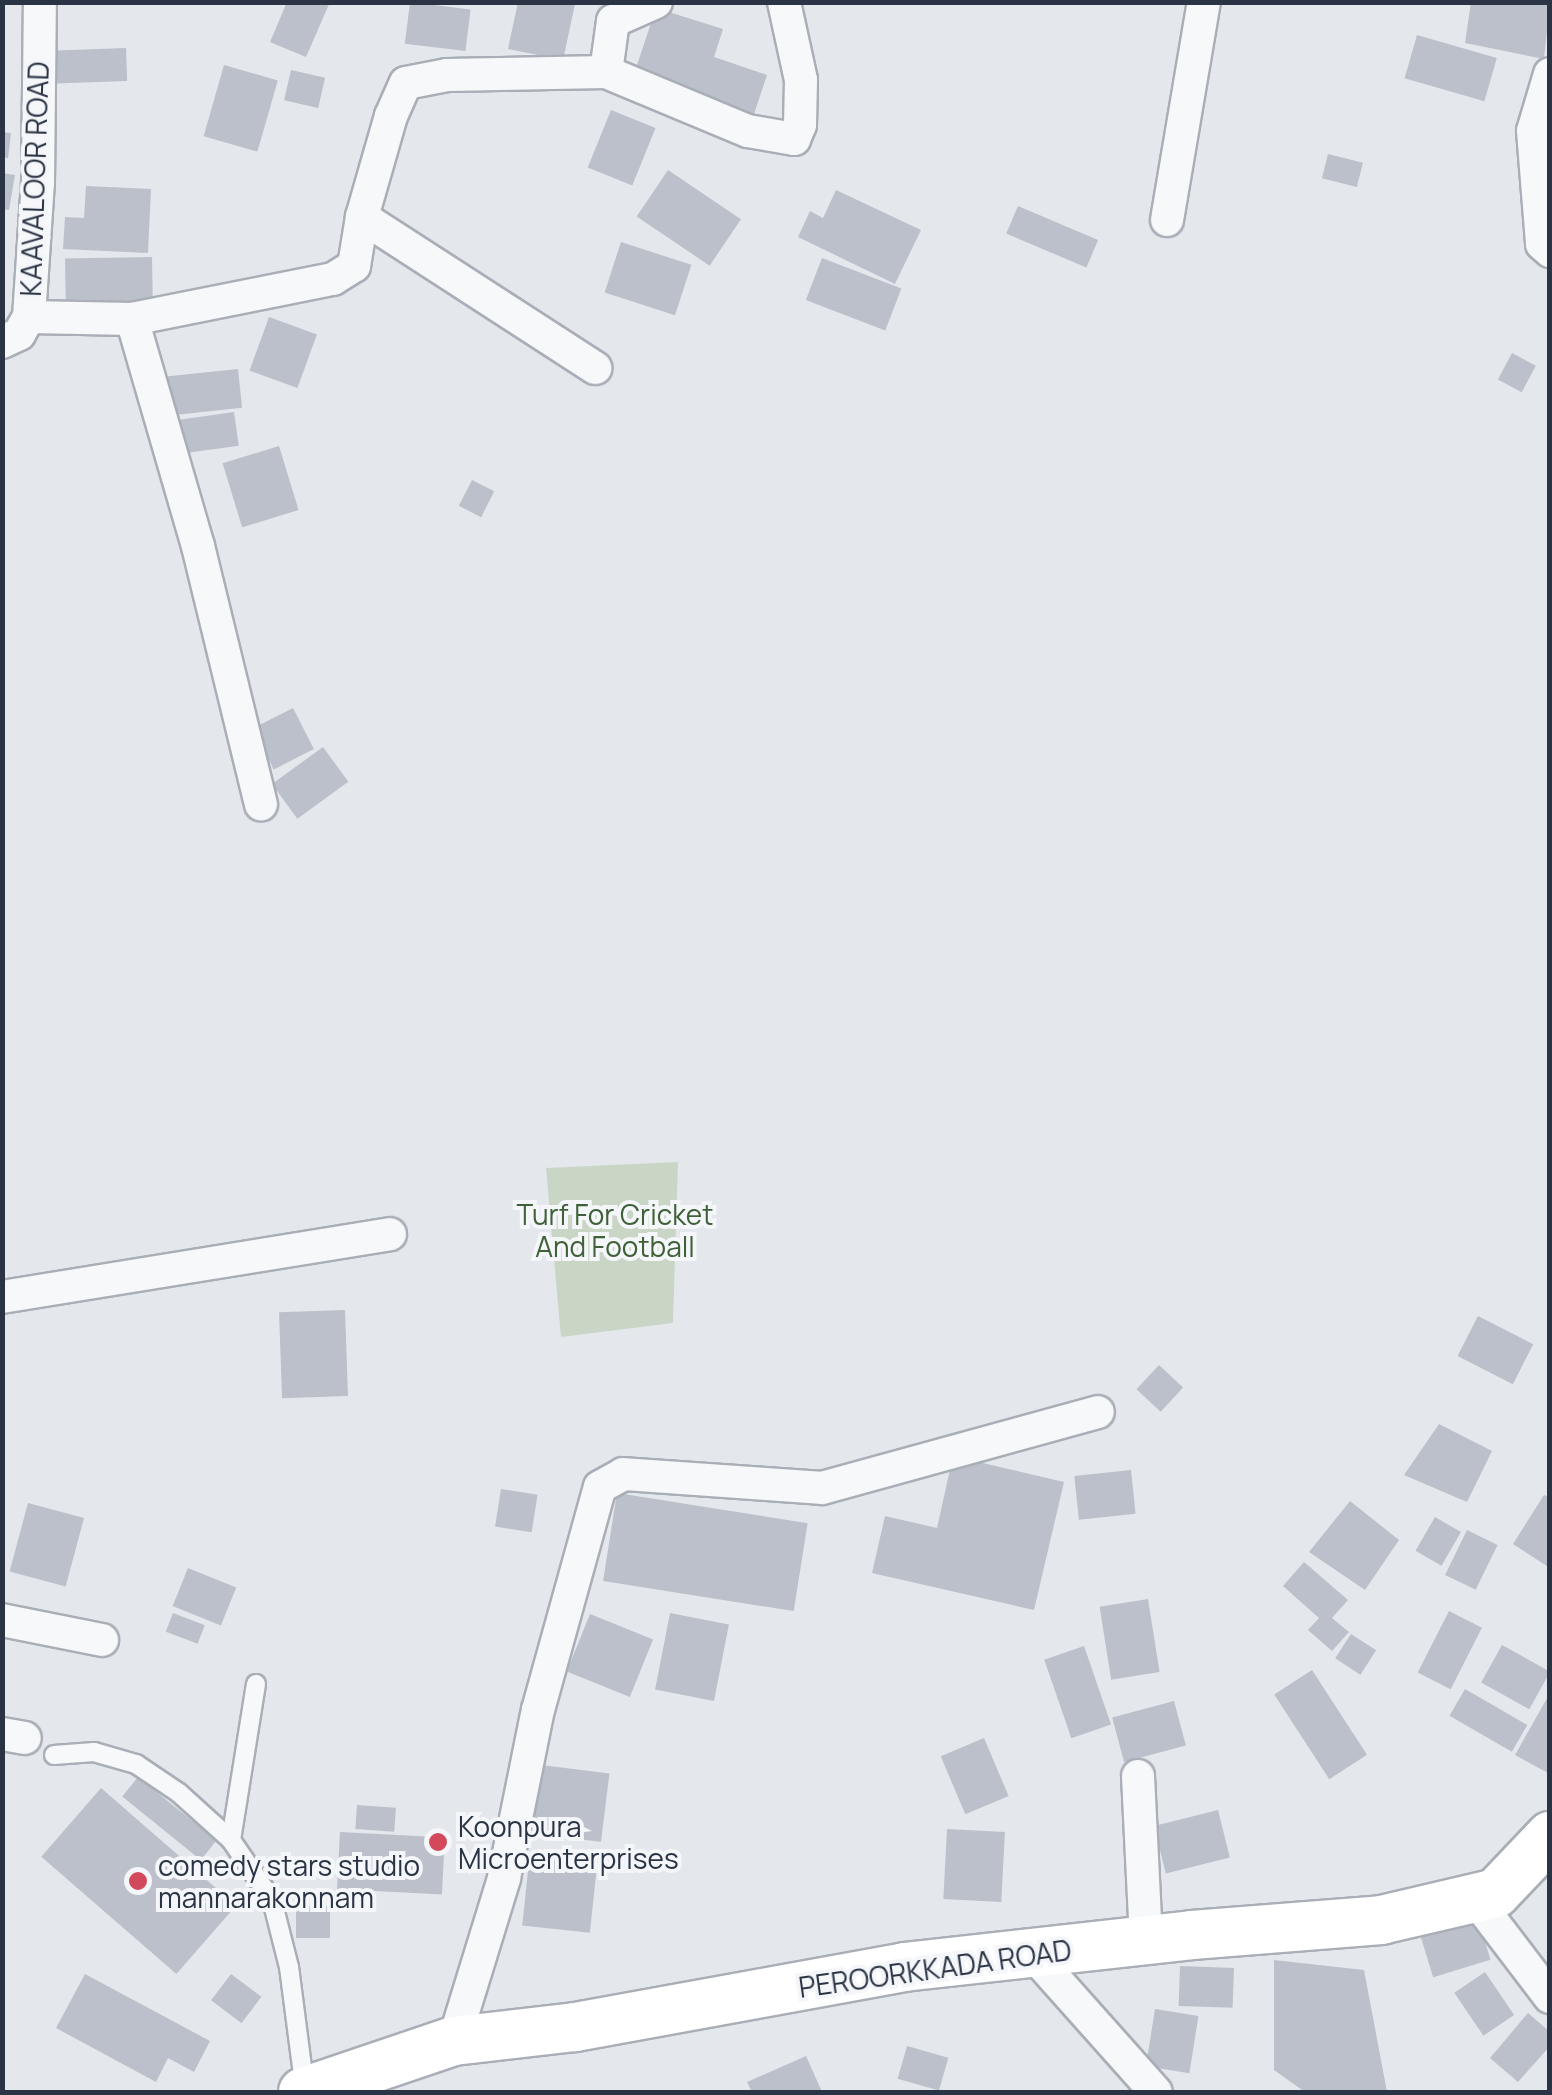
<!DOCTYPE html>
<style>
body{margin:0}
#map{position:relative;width:1552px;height:2095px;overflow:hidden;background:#e4e7ec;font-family:Manrope,sans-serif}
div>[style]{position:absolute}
.green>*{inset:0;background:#c9d6c5}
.building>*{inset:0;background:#bbc0ca;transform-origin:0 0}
.roads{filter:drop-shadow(2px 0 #a9aeb7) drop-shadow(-2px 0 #a9aeb7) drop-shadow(0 2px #a9aeb7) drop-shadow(0 -2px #a9aeb7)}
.lane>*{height:18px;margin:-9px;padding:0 9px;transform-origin:9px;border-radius:9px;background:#f7f8fa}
.street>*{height:32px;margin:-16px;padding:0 16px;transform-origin:16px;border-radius:16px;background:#f7f8fa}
.secondary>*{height:48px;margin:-24px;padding:0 24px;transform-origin:24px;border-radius:24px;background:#fff}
.dots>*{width:28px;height:28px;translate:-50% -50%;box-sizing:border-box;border:5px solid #f4f6f9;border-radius:50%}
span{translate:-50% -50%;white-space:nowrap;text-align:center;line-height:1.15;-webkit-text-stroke:8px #f4f6f9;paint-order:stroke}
.street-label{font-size:28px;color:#2b3445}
.park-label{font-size:28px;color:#3f6138}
.poi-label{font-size:28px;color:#2b3445}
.left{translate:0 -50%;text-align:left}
.frame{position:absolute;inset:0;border:5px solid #2b3445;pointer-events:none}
</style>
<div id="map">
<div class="green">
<i style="clip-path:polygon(678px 1162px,673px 1323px,561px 1337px,546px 1168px)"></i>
</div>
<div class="building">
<i style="clip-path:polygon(287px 2px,330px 2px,306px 57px,270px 42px)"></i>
<i style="left:410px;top:2px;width:61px;height:42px;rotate:7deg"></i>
<i style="clip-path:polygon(518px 2px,575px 4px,563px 60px,508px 49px)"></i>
<i style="clip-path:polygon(1471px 2px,1550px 2px,1544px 59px,1465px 43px)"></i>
<i style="clip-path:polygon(656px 8px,723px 29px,714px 57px,767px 75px,753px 117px,633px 77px)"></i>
<i style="left:1417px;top:35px;width:83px;height:45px;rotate:16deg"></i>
<i style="left:126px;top:48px;width:33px;height:71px;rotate:88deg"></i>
<i style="left:224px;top:65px;width:56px;height:74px;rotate:16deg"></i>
<i style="left:291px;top:70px;width:35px;height:31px;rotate:13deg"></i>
<i style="left:611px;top:110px;width:48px;height:62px;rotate:22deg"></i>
<i style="clip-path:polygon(2px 132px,11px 133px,8px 158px,2px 157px)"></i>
<i style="left:1328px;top:154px;width:36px;height:25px;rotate:14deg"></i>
<i style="left:668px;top:170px;width:88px;height:56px;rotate:34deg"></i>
<i style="clip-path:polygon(2px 173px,15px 175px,9px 210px,2px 209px)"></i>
<i style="clip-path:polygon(86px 186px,151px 189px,148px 253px,63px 249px,65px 217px,84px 218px)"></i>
<i style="clip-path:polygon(836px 190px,921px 230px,895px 284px,798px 237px,810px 211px,823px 218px)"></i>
<i style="left:1018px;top:206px;width:87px;height:30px;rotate:23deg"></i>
<i style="left:621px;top:242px;width:74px;height:53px;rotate:18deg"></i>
<i style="left:152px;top:257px;width:53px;height:87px;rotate:89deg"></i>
<i style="left:822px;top:258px;width:85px;height:45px;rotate:21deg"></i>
<i style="left:269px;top:317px;width:51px;height:57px;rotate:20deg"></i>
<i style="left:1512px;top:353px;width:27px;height:30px;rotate:28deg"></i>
<i style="left:238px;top:369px;width:39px;height:87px;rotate:84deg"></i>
<i style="left:234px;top:412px;width:34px;height:55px;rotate:82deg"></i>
<i style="left:279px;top:446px;width:67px;height:59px;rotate:73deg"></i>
<i style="left:472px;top:480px;width:25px;height:29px;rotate:27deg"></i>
<i style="left:293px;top:708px;width:46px;height:45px;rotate:63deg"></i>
<i style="left:323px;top:747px;width:43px;height:63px;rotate:54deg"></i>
<i style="left:345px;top:1310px;width:86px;height:66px;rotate:88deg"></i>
<i style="left:1478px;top:1316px;width:62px;height:45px;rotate:27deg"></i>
<i style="left:1159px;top:1365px;width:33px;height:33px;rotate:43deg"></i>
<i style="clip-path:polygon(1439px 1424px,1492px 1451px,1467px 1502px,1404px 1475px)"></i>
<i style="clip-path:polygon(953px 1456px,1064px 1482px,1034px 1610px,872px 1573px,885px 1516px,937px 1528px)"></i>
<i style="left:1131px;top:1470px;width:44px;height:57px;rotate:84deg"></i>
<i style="left:501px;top:1489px;width:37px;height:38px;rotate:9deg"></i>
<i style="left:617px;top:1493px;width:193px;height:89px;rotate:9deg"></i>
<i style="clip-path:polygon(1544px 1495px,1550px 1498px,1550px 1568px,1513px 1544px)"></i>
<i style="clip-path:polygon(1350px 1501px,1399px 1540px,1365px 1590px,1309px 1552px)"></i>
<i style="left:28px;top:1503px;width:58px;height:71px;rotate:15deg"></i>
<i style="left:1435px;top:1517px;width:30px;height:39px;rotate:30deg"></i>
<i style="left:1467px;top:1530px;width:34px;height:50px;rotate:26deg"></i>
<i style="clip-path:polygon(1304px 1562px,1348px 1600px,1332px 1618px,1349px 1632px,1332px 1651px,1308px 1630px,1319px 1618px,1283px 1586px)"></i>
<i style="left:188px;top:1568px;width:52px;height:41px;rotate:22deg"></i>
<i style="left:1148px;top:1599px;width:74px;height:49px;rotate:81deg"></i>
<i style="left:1449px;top:1611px;width:37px;height:69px;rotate:27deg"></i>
<i style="left:173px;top:1613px;width:34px;height:20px;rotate:21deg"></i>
<i style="left:670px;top:1613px;width:60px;height:78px;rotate:11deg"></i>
<i style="left:590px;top:1614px;width:68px;height:62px;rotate:22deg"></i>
<i style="left:1351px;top:1634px;width:30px;height:29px;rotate:33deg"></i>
<i style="left:1502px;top:1645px;width:55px;height:43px;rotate:29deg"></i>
<i style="left:1084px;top:1646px;width:83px;height:42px;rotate:71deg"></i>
<i style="left:1312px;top:1670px;width:101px;height:45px;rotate:57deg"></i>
<i style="left:1465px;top:1689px;width:72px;height:31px;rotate:30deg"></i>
<i style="clip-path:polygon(1550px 1693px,1550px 1774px,1515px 1755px)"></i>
<i style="left:1174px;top:1701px;width:46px;height:64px;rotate:75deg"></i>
<i style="left:984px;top:1738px;width:63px;height:47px;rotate:67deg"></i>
<i style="left:533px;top:1764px;width:77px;height:69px;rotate:7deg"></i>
<i style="left:138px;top:1777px;width:101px;height:25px;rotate:39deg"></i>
<i style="left:101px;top:1788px;width:179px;height:91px;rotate:41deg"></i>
<i style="left:357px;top:1805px;width:39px;height:24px;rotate:4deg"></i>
<i style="left:1218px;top:1810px;width:49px;height:66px;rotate:76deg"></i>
<i style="left:947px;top:1829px;width:58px;height:70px;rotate:3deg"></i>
<i style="left:340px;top:1832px;width:105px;height:57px;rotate:3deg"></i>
<i style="left:530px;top:1852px;width:68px;height:74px;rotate:6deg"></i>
<i style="left:330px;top:1906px;width:32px;height:34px;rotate:90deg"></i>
<i style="left:1475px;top:1909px;width:53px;height:60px;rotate:73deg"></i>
<i style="clip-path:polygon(1274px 1960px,1364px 1970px,1387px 2092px,1305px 2092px,1274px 2070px)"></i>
<i style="left:1180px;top:1966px;width:54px;height:40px;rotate:2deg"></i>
<i style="left:1485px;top:1972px;width:52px;height:37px;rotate:56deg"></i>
<i style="clip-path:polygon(85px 1974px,210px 2041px,194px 2072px,168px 2058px,156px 2082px,56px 2028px)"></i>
<i style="left:231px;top:1974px;width:38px;height:33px;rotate:37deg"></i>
<i style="left:1155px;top:2009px;width:44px;height:58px;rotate:9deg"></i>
<i style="clip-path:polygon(1528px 2013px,1550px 2032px,1550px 2046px,1518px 2082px,1490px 2058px)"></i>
<i style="left:907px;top:2046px;width:43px;height:34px;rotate:16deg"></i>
<i style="clip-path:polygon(806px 2056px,822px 2092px,752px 2092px,747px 2082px)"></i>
</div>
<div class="roads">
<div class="lane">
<i style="left:54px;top:1755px;width:40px;rotate:-4.3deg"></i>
<i style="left:94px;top:1752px;width:44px;rotate:15.9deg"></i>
<i style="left:136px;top:1764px;width:52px;rotate:34deg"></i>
<i style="left:179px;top:1793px;width:70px;rotate:42.1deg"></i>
<i style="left:231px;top:1840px;width:73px;rotate:55.7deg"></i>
<i style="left:272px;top:1900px;width:69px;rotate:75.8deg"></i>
<i style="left:289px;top:1967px;width:125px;rotate:82.6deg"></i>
<i style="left:231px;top:1840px;width:158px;rotate:-80.9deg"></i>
</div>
<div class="street">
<i style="left:606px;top:72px;width:154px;rotate:22.6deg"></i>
<i style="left:748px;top:131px;width:47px;rotate:9.9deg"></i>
<i style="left:794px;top:139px;width:15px;rotate:-67deg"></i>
<i style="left:800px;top:125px;width:45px;rotate:-88.7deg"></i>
<i style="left:801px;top:80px;width:80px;rotate:-102.3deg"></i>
<i style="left:1550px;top:74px;width:59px;rotate:106.6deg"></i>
<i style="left:1533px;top:131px;width:113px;rotate:85.4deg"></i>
<i style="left:1542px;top:244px;width:11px;rotate:41deg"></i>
<i style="left:362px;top:217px;width:278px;rotate:32.9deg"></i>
<i style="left:1167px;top:220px;width:221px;rotate:-80.4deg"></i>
<i style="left:29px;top:317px;width:103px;rotate:1.1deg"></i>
<i style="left:132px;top:319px;width:205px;rotate:-11.3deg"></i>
<i style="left:333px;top:279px;width:25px;rotate:-32deg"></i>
<i style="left:354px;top:266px;width:50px;rotate:-80.7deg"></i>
<i style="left:362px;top:217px;width:105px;rotate:-74deg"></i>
<i style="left:391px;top:116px;width:36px;rotate:-66deg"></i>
<i style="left:406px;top:83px;width:42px;rotate:-11deg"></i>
<i style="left:447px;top:75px;width:159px;rotate:-1.1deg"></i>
<i style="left:606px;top:72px;width:51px;rotate:-82.2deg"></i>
<i style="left:613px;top:21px;width:47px;rotate:-23.8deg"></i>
<i style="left:132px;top:319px;width:236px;rotate:73.8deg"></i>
<i style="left:198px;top:546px;width:266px;rotate:76.3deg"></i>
<i style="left:2px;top:342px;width:19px;rotate:-25deg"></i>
<i style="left:19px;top:334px;width:20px;rotate:-60deg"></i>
<i style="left:29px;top:317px;width:134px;rotate:-86.2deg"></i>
<i style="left:38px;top:183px;width:181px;rotate:-89.4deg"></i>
<i style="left:2px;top:1297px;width:393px;rotate:-9.2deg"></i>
<i style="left:2px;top:1620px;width:102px;rotate:11.3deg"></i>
<i style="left:2px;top:1734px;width:23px;rotate:10deg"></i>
<i style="left:1138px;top:1776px;width:164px;rotate:87.2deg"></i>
<i style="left:1476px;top:1900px;width:122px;rotate:52.7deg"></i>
<i style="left:1032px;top:1953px;width:186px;rotate:48.3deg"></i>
<i style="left:454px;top:2041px;width:170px;rotate:-72.9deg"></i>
<i style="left:504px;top:1878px;width:171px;rotate:-78.6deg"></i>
<i style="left:538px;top:1710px;width:231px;rotate:-74.5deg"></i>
<i style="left:600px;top:1487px;width:26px;rotate:-29deg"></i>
<i style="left:623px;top:1474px;width:199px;rotate:4deg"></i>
<i style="left:822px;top:1488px;width:286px;rotate:-15.4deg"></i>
</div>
<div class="secondary">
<i style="left:303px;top:2092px;width:159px;rotate:-18.7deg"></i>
<i style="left:454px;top:2041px;width:122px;rotate:-6.6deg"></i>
<i style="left:575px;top:2027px;width:334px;rotate:-10.3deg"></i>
<i style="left:904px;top:1967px;width:290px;rotate:-6.3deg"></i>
<i style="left:1192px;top:1935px;width:190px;rotate:-4.5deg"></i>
<i style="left:1381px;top:1920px;width:118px;rotate:-13.2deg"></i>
<i style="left:1496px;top:1893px;width:79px;rotate:-46.5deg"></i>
</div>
</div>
<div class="dots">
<i style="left:438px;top:1842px;background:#d1495b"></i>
<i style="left:138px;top:1881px;background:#d1495b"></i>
</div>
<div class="street-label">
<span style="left:34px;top:179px;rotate:-88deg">KAAVALOOR ROAD</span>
<span style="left:935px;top:1968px;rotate:-8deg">PEROORKKADA ROAD</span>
</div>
<div class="park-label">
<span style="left:615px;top:1230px">Turf For Cricket<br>And Football</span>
</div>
<div class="poi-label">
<span class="left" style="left:458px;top:1842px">Koonpura<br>Microenterprises</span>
<span class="left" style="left:158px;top:1881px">comedy stars studio<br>mannarakonnam</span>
</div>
<div class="frame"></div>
</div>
